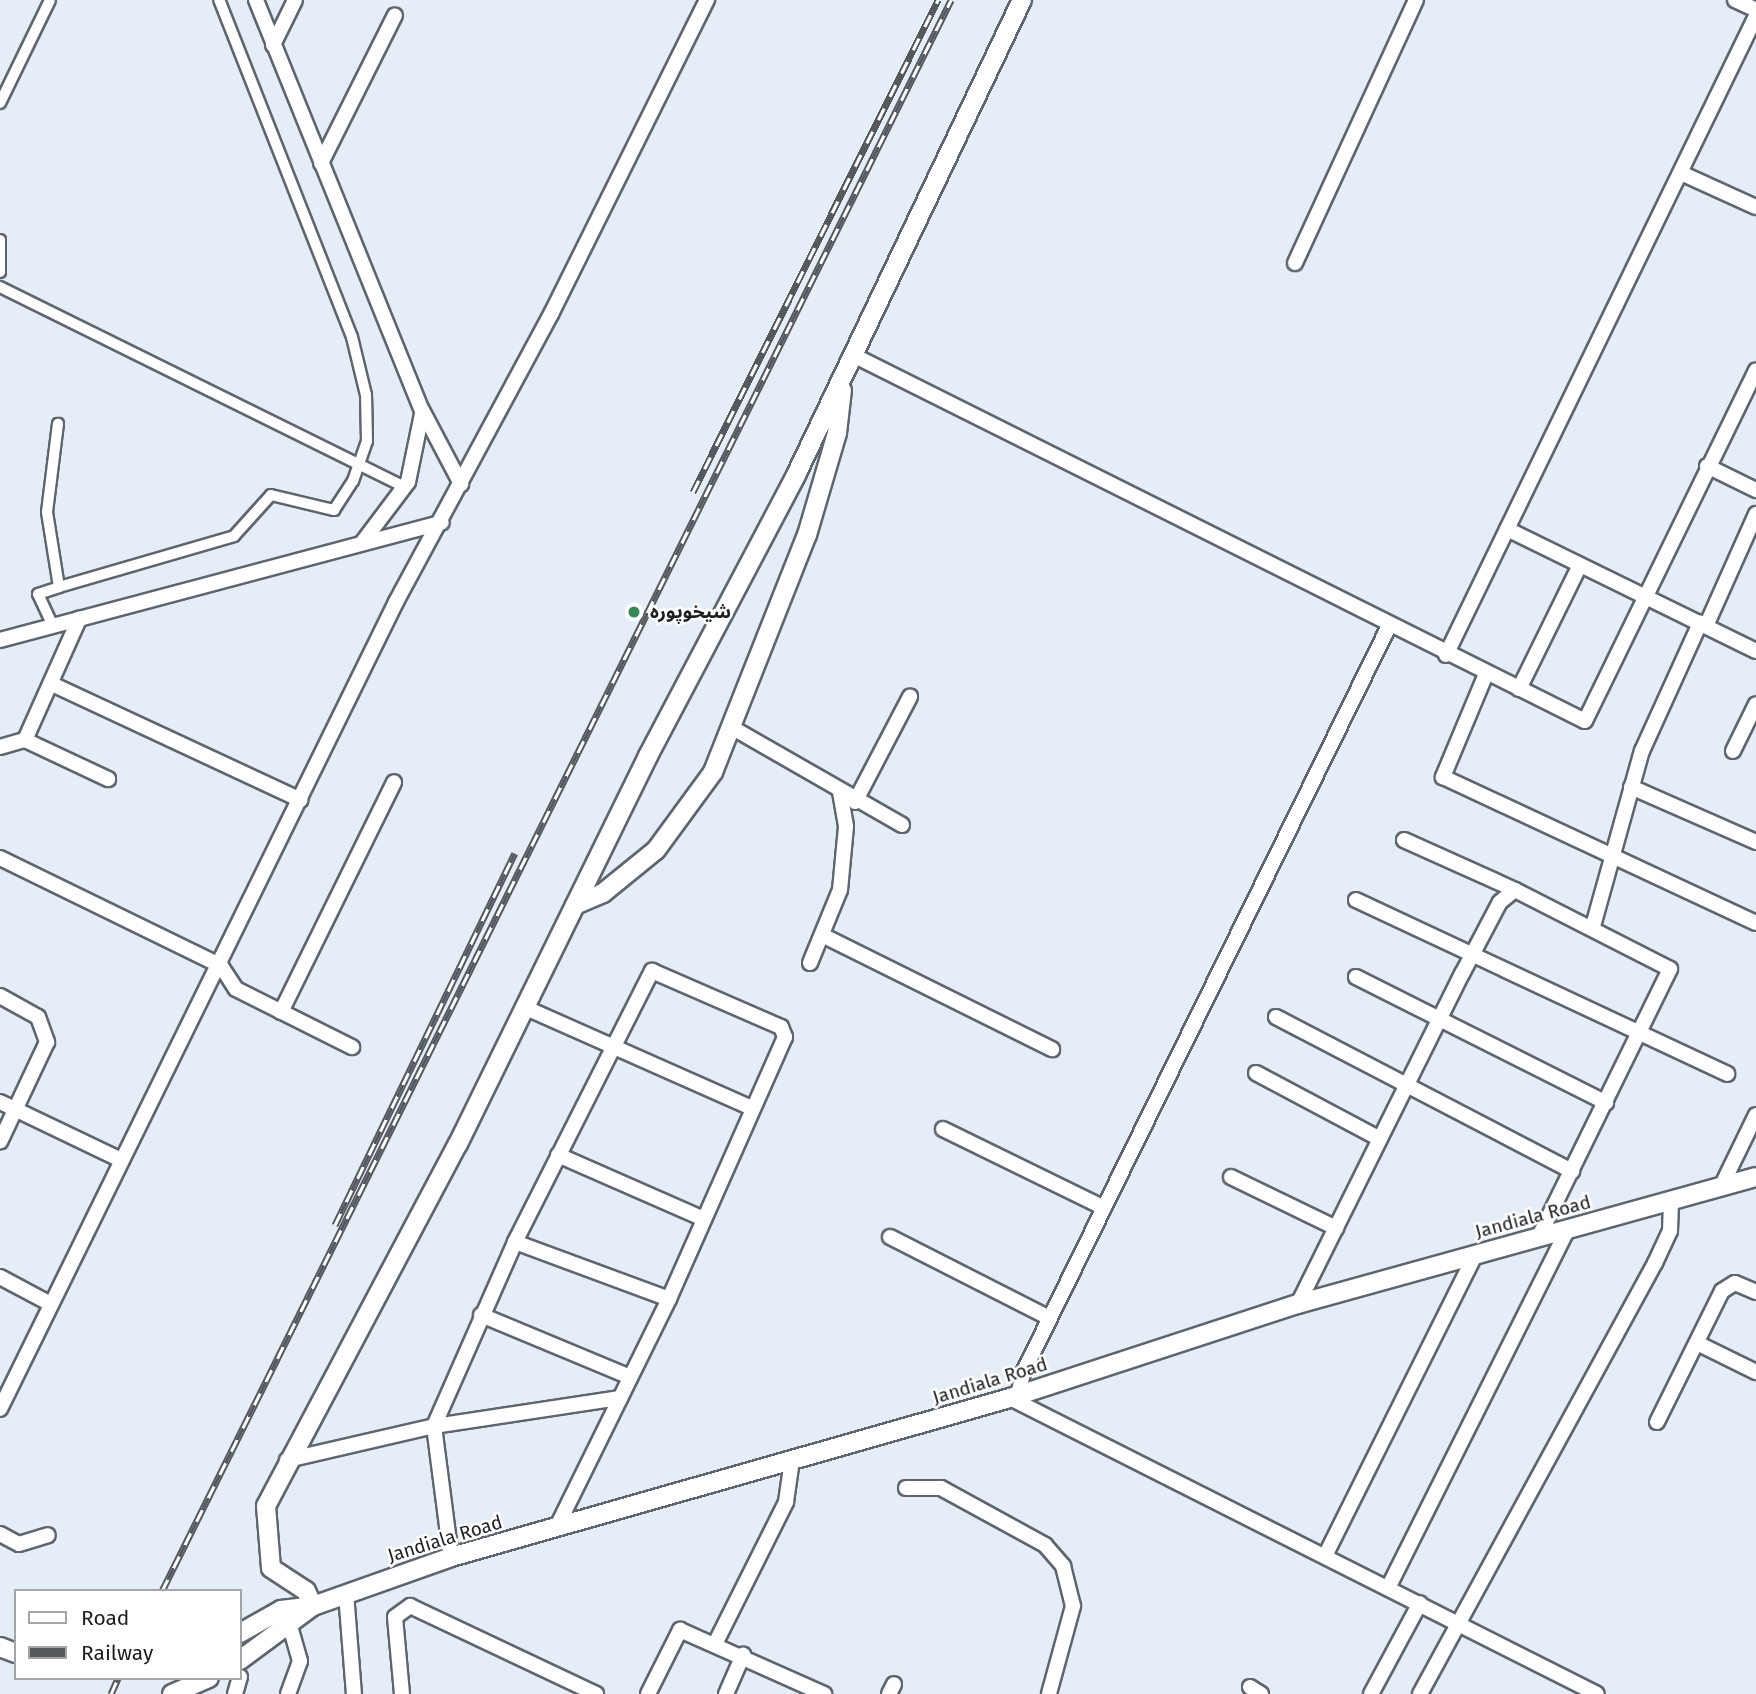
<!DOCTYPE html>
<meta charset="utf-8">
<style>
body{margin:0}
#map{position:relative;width:1756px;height:1694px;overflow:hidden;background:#e5edf7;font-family:"Fira Sans","Noto Sans Arabic",sans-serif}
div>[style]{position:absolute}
.roads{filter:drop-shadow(2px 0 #5e656e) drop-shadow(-2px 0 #5e656e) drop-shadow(0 2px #5e656e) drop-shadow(0 -2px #5e656e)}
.pedestrian>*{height:10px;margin:-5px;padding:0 5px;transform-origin:5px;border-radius:5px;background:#fff}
.minor>*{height:14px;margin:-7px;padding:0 7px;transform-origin:7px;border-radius:7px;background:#fff}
.tertiary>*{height:18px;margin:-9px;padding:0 9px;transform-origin:9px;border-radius:9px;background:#fff}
.rail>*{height:7px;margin-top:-3.5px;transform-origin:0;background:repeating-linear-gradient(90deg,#fff 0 13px,#54595e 0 26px);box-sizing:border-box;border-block:2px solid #54595e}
.dots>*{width:19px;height:19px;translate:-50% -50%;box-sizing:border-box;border:4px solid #fff;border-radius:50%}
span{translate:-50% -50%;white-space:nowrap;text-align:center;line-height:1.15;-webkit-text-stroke:5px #fff;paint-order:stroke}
.poi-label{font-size:19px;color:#1b1f22;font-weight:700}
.left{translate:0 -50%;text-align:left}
.street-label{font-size:19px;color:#1b1f22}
.legend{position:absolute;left:14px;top:1589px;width:228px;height:91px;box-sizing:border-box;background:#fff;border:2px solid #a4a5a7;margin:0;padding:9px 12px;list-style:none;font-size:21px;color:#1b1f22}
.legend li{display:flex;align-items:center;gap:14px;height:35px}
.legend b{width:35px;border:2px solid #a4a5a7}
</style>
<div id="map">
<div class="roads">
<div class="pedestrian">
<i style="left:0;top:103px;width:114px;rotate:-64.1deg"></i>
<i style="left:0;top:240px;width:32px;rotate:90deg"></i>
<i style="left:0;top:287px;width:452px;rotate:26.3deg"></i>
<i style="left:59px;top:587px;width:182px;rotate:-16.2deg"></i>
<i style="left:234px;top:536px;width:55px;rotate:-47.9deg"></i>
<i style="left:271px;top:495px;width:65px;rotate:13.4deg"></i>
<i style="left:334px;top:510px;width:35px;rotate:-57deg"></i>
<i style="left:353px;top:481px;width:42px;rotate:-70.7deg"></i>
<i style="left:367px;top:441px;width:46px;rotate:-91.2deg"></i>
<i style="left:366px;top:395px;width:60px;rotate:-103.6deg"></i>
<i style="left:352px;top:337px;width:362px;rotate:-111.5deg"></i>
<i style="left:53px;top:626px;width:35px;rotate:-115deg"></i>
<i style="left:38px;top:594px;width:22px;rotate:-18deg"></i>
<i style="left:59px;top:587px;width:76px;rotate:-99.1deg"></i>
<i style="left:47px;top:512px;width:89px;rotate:-82.9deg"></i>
</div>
<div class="minor">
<i style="left:256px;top:0;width:442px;rotate:68deg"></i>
<i style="left:422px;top:410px;width:84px;rotate:62.2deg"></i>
<i style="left:1735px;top:0;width:23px;rotate:25deg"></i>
<i style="left:273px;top:45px;width:50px;rotate:-63.9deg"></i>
<i style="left:321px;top:163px;width:165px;rotate:-63.4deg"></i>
<i style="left:1681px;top:173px;width:82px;rotate:24.4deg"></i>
<i style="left:1295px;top:263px;width:289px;rotate:-65.3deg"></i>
<i style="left:853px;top:355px;width:818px;rotate:26.57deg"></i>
<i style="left:1585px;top:721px;width:390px;rotate:-64deg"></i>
<i style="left:1707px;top:466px;width:55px;rotate:26.1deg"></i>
<i style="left:1507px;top:529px;width:277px;rotate:26.1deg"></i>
<i style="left:362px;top:543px;width:76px;rotate:-53deg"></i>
<i style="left:408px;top:482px;width:69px;rotate:-78.4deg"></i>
<i style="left:1706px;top:626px;width:123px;rotate:-65.9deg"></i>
<i style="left:0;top:640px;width:457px;rotate:-14.9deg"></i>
<i style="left:1446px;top:655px;width:710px;rotate:-64.12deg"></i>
<i style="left:1486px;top:674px;width:112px;rotate:112.7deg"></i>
<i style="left:1443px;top:777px;width:345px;rotate:25deg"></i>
<i style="left:54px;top:685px;width:272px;rotate:25deg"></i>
<i style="left:1519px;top:689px;width:138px;rotate:-63.8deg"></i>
<i style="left:731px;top:727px;width:197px;rotate:29.8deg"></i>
<i style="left:25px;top:740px;width:92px;rotate:25.2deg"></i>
<i style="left:0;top:747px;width:26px;rotate:-16deg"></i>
<i style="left:25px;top:740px;width:133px;rotate:-65.9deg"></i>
<i style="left:1733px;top:751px;width:52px;rotate:-63.9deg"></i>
<i style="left:1631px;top:787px;width:137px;rotate:23.7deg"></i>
<i style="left:855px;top:802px;width:119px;rotate:-62.4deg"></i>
<i style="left:1404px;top:840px;width:122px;rotate:24.2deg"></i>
<i style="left:0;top:858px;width:246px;rotate:26deg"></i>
<i style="left:221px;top:966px;width:27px;rotate:57deg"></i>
<i style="left:236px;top:989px;width:130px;rotate:26.6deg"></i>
<i style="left:1356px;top:900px;width:410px;rotate:25.1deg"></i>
<i style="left:1593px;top:926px;width:182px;rotate:-74.4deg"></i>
<i style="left:1642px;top:751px;width:141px;rotate:-65.6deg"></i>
<i style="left:822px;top:935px;width:257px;rotate:26.4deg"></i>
<i style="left:810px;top:963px;width:79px;rotate:-67.7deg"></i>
<i style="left:840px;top:890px;width:64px;rotate:-84.6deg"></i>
<i style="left:846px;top:826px;width:34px;rotate:-100deg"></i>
<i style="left:1356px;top:977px;width:280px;rotate:26.7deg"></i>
<i style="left:0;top:996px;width:43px;rotate:28.9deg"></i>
<i style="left:38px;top:1017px;width:27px;rotate:70deg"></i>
<i style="left:47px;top:1042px;width:110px;rotate:115.2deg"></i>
<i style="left:526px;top:1008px;width:247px;rotate:23.9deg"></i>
<i style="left:281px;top:1012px;width:256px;rotate:-63.8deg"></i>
<i style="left:1276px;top:1017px;width:334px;rotate:27.5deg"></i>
<i style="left:1256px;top:1073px;width:140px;rotate:28deg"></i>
<i style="left:0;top:1102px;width:134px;rotate:25.6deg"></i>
<i style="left:943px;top:1129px;width:179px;rotate:26.1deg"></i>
<i style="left:558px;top:1155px;width:159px;rotate:23.7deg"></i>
<i style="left:1231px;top:1177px;width:117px;rotate:25.9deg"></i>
<i style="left:1721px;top:1187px;width:80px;rotate:-64.1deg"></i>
<i style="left:890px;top:1237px;width:179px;rotate:26.9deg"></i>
<i style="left:515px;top:1242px;width:164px;rotate:20.3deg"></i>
<i style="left:0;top:1277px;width:55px;rotate:28deg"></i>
<i style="left:1298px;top:1304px;width:369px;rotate:-63.6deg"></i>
<i style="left:1462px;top:974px;width:81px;rotate:-62.2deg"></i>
<i style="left:1500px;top:902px;width:19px;rotate:-39deg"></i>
<i style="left:1515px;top:890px;width:174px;rotate:27deg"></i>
<i style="left:1670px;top:969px;width:300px;rotate:116.1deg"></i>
<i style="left:481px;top:1315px;width:161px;rotate:22.6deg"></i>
<i style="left:1697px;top:1343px;width:66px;rotate:26.2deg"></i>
<i style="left:1018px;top:1395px;width:23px;rotate:-77deg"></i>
<i style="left:1023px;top:1373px;width:832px;rotate:-63.9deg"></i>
<i style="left:1010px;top:1398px;width:657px;rotate:26.76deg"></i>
<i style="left:0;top:1409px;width:899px;rotate:-63.86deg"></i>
<i style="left:396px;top:602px;width:327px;rotate:-61.7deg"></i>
<i style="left:551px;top:314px;width:351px;rotate:-63.6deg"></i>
<i style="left:1657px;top:1422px;width:146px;rotate:-63.6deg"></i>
<i style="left:1722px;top:1291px;width:15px;rotate:-32deg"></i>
<i style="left:1735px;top:1283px;width:23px;rotate:23deg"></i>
<i style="left:287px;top:1460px;width:151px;rotate:-13deg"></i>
<i style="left:434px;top:1426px;width:188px;rotate:-8.6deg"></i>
<i style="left:906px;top:1488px;width:35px"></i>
<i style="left:941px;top:1488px;width:119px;rotate:28.7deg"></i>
<i style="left:1045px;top:1545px;width:28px;rotate:49deg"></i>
<i style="left:1063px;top:1566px;width:41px;rotate:76deg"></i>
<i style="left:1073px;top:1606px;width:91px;rotate:105.3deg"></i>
<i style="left:0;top:1534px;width:21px;rotate:28deg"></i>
<i style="left:19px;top:1544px;width:30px;rotate:-17deg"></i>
<i style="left:1325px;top:1556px;width:336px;rotate:-63.5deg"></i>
<i style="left:451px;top:1557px;width:132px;rotate:-97.4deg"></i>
<i style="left:434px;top:1426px;width:201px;rotate:-66.2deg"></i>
<i style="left:515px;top:1242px;width:304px;rotate:-63.2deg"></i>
<i style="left:652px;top:971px;width:141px;rotate:23.5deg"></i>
<i style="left:781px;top:1027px;width:11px;rotate:68deg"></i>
<i style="left:785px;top:1037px;width:287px;rotate:113.9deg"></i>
<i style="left:669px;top:1299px;width:254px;rotate:116.2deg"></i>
<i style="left:1388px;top:1588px;width:402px;rotate:-63.4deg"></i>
<i style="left:346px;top:1593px;width:101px;rotate:85.5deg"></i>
<i style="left:716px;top:1642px;width:157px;rotate:-63.4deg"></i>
<i style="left:786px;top:1502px;width:42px;rotate:-81.9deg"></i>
<i style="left:1250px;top:1687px;width:13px;rotate:32deg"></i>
<i style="left:235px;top:1694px;width:18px;rotate:-74deg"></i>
<i style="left:288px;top:1694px;width:35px;rotate:-70deg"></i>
<i style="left:300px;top:1661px;width:35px;rotate:-106deg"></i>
<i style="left:402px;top:1694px;width:77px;rotate:-95.2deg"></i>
<i style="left:395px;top:1617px;width:19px;rotate:-36deg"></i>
<i style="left:410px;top:1606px;width:206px;rotate:25.3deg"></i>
<i style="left:648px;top:1694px;width:72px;rotate:-63.4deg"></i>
<i style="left:680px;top:1630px;width:158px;rotate:24deg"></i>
<i style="left:726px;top:1694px;width:43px;rotate:-66.4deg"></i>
<i style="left:889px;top:1694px;width:11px;rotate:-63deg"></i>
<i style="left:1371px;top:1694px;width:103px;rotate:-61.7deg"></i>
<i style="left:1420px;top:1694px;width:491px;rotate:-61.4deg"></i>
<i style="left:1655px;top:1263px;width:35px;rotate:-65deg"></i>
<i style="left:1670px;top:1231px;width:30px;rotate:-88deg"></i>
</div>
<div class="tertiary">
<i style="left:575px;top:905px;width:30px;rotate:-23deg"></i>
<i style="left:603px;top:893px;width:68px;rotate:-39.1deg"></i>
<i style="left:656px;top:850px;width:97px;rotate:-53.8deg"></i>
<i style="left:713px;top:772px;width:255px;rotate:-68.4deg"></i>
<i style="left:807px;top:535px;width:106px;rotate:-73.6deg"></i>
<i style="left:837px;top:433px;width:43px;rotate:-83.4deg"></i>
<i style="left:313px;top:1606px;width:17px;rotate:-115deg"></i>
<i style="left:306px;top:1591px;width:42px;rotate:-146.7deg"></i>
<i style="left:271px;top:1568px;width:62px;rotate:-94.6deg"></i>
<i style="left:266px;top:1506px;width:410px;rotate:-62.1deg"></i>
<i style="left:458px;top:1144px;width:432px;rotate:-63.9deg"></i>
<i style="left:648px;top:756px;width:318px;rotate:-62.2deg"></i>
<i style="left:796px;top:475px;width:526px;rotate:-64.56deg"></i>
<i style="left:240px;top:1633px;width:47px;rotate:-29.3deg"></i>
<i style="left:281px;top:1610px;width:32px;rotate:-7deg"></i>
<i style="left:313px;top:1606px;width:146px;rotate:-19.5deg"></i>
<i style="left:451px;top:1557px;width:581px;rotate:-15.88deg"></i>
<i style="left:1010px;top:1398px;width:303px;rotate:-18.1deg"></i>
<i style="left:1298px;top:1304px;width:475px;rotate:-15.5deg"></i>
<i style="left:0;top:1647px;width:17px;rotate:21deg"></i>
<i style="left:240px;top:1660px;width:91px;rotate:-36.5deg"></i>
<i style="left:172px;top:1694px;width:40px;rotate:-23.4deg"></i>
</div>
</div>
<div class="rail">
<i style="left:693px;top:492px;width:550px;rotate:-63.53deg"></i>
<i style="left:335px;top:1225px;width:413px;rotate:-64.2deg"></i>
<i style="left:162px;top:1591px;width:1776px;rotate:-63.62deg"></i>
<i style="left:111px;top:1694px;width:17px;rotate:-66deg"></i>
</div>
<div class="dots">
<i style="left:634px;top:612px;background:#378758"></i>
</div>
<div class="poi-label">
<span class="left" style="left:650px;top:612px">شیخوپورہ</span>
</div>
<div class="street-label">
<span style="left:1533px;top:1217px;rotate:-15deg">Jandiala Road</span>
<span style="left:990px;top:1381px;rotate:-17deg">Jandiala Road</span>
<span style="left:445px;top:1539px;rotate:-17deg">Jandiala Road</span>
</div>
<ul class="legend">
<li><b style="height:9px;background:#fff"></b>Road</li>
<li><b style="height:9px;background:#54595e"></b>Railway</li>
</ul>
</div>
